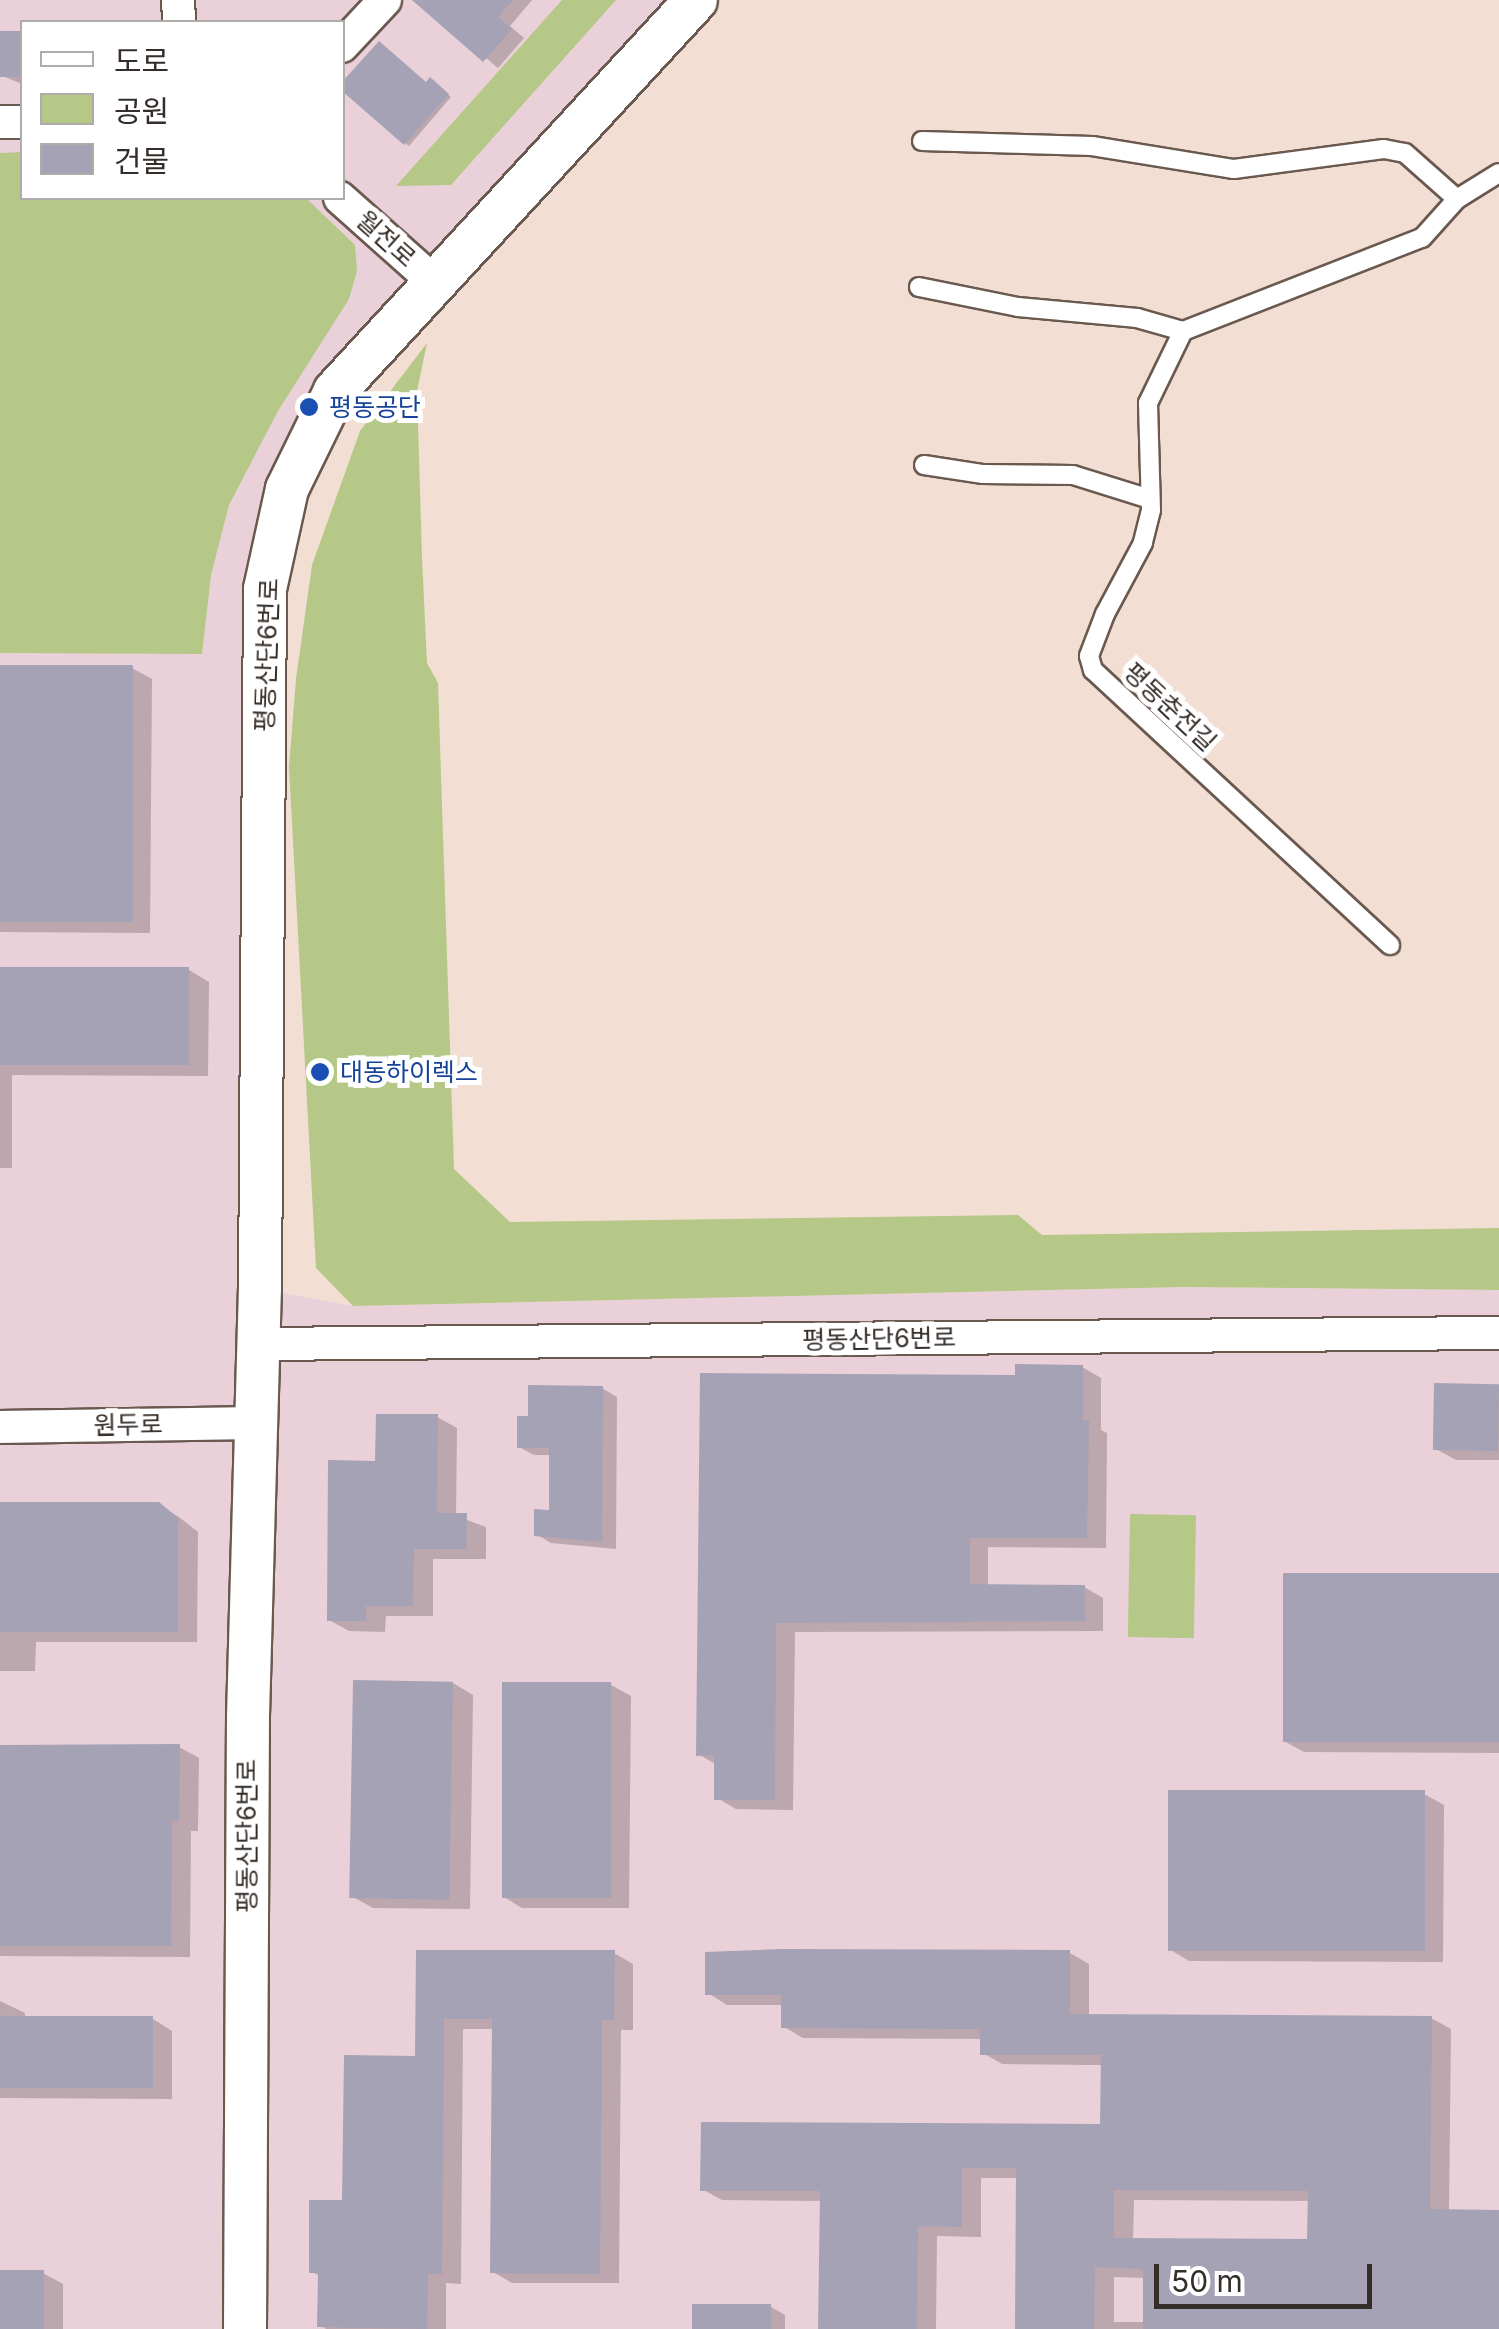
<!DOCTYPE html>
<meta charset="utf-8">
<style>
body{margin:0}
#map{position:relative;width:1499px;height:2329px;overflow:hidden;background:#f2ded3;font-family:Inter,"Noto Sans KR",sans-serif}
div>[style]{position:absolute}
.industrial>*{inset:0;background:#ead1d9}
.green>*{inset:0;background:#b5c887;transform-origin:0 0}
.shadow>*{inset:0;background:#0003}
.building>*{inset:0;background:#a4a2b4;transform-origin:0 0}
.roads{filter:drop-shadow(2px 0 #6a594f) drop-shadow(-2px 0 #6a594f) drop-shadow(0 2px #6a594f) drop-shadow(0 -2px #6a594f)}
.service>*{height:18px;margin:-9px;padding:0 9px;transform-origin:9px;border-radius:9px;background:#fff}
.minor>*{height:32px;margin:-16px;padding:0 16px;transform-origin:16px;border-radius:16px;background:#fff}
.tertiary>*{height:42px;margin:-21px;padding:0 21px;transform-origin:21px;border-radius:21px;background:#fff}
.dots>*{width:28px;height:28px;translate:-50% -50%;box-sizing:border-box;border:5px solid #fff;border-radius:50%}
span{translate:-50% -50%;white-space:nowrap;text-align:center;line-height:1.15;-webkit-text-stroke:10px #fff;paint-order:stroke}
.street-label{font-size:25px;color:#342d29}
.transit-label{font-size:25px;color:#164399}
.left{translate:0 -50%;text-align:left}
.legend{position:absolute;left:20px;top:20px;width:325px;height:180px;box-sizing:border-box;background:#fff;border:2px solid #aeaba9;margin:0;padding:12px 18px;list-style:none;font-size:30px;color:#342d29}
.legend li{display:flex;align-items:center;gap:20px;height:50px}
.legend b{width:50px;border:2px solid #aeaba9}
.scale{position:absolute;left:1154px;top:2264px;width:218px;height:45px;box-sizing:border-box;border:5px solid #342d29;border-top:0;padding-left:12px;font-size:30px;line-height:35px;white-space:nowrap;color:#342d29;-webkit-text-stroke:8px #fff;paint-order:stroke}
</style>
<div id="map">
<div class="industrial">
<i style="clip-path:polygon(evenodd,0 0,696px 0,433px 281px,287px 489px,260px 1289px,353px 1306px,1183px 1287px,1499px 1290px,1499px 2329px,0 2329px,0 0,22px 22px,342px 22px,342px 198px,22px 198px,22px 22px)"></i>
</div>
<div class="green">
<i style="clip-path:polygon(562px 0,616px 0,451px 185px,396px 186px)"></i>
<i style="clip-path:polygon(22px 152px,22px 198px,306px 198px,355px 245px,357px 271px,349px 299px,278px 411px,229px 505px,211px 575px,202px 654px,0 653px,0 153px)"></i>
<i style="clip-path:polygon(427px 343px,417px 391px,422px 558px,427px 663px,438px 683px,454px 1169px,510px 1222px,1018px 1215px,1042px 1235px,1499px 1228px,1499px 1290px,1183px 1287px,353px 1306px,316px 1268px,289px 767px,296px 679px,312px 565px,360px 431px)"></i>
<i style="left:1130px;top:1514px;width:66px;height:123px;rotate:1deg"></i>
</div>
<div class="shadow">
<i style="clip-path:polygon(423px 0,532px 0,510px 26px,524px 38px,498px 68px,420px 3px)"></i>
<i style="clip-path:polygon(0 33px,22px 33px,22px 84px,0 75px)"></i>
<i style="clip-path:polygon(434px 83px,451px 97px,409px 146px,405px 143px,427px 85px)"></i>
<i style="clip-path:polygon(0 667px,132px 668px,152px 679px,150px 933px,0 932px)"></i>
<i style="clip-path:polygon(0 969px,189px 970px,209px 982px,208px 1076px,12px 1075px,12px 1168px,0 1168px)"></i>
<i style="clip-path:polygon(1082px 1367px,1101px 1378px,1101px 1430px,1107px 1433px,1106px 1548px,988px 1547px,988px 1587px,1084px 1587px,1103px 1598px,1103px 1631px,795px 1632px,793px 1810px,736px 1809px,717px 1798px,717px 1765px,698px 1754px,702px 1376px,1017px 1377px)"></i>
<i style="clip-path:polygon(1499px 1386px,1499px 1460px,1456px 1460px,1436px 1449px)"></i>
<i style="clip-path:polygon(602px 1388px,617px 1397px,616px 1549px,551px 1543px,536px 1534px,551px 1512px,552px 1455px,534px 1455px,519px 1447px,531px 1419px)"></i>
<i style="clip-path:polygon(437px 1417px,457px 1428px,456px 1516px,486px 1527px,486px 1559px,433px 1559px,433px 1616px,386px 1616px,385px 1632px,349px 1631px,329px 1620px,378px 1463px)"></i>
<i style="clip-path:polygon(0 1504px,159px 1505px,179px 1517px,198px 1532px,197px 1642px,36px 1642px,35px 1671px,0 1671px)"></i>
<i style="clip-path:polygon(1499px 1577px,1499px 1753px,1304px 1752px,1284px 1741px)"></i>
<i style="clip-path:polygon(453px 1683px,473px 1695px,470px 1909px,373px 1908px,353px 1897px)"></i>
<i style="clip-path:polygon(611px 1685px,631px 1696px,629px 1908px,522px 1908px,502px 1896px)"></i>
<i style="clip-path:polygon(0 1747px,179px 1747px,199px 1758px,198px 1831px,191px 1831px,190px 1957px,0 1956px)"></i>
<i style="clip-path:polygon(1424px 1794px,1444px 1805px,1443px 1962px,1189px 1961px,1169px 1949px)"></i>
<i style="clip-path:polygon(418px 1952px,614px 1953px,633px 1964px,633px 2030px,621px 2030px,619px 2283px,512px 2283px,493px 2272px,495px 2029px,463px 2029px,461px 2284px,446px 2283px,446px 2329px,326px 2329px,320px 2325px,321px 2277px,311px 2271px,417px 2058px)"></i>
<i style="clip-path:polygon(evenodd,1070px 1953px,1089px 1964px,1089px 2016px,1431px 2018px,1451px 2029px,1449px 2212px,1499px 2212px,1499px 2329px,1017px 2329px,1019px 2178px,981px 2178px,981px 2237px,937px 2236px,936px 2329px,821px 2329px,822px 2201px,722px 2200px,702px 2189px,1103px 2126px,1103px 2065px,1002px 2064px,983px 2053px,983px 2039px,803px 2038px,784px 2027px,784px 2005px,727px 2005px,708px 1993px,1070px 1953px,1134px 2200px,1311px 2201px,1310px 2241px,1133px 2240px,1134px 2200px,1070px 1953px,1114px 2277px,1146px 2278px,1145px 2322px,1114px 2322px,1114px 2277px)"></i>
<i style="clip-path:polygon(0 2001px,25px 2013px,25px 2019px,153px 2019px,172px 2031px,172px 2099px,0 2098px)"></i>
<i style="clip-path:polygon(0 2272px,43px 2273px,63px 2284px,63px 2329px,0 2329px)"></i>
<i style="clip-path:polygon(771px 2307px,785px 2315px,785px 2329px,694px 2329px)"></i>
</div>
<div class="building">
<i style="clip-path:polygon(412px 0,513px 0,498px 17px,512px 29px,483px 62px)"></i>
<i style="left:0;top:31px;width:22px;height:46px"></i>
<i style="clip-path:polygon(379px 41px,426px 82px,430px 77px,449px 94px,404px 145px,342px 91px,342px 82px)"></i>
<i style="left:0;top:665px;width:133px;height:257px"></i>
<i style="left:0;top:967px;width:189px;height:98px"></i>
<i style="clip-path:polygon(1015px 1364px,1083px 1365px,1083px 1420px,1089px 1420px,1087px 1538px,970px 1538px,970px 1584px,1085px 1585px,1085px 1621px,776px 1623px,775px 1800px,714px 1800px,714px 1755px,696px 1756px,700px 1373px,1015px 1375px)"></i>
<i style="left:1434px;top:1383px;width:65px;height:67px;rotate:1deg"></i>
<i style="clip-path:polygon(528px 1385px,603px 1386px,602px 1542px,534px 1536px,534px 1509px,549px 1510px,549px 1448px,517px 1448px,517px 1416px,528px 1416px)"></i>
<i style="clip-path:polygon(376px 1414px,438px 1414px,437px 1513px,467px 1513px,466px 1549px,414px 1549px,413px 1606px,366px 1606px,366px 1621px,327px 1621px,328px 1460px,375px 1461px)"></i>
<i style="clip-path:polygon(0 1502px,159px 1502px,178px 1518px,178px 1632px,0 1632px)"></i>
<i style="left:1283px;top:1573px;width:216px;height:169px"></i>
<i style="left:353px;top:1680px;width:100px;height:218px;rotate:1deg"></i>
<i style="left:502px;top:1682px;width:109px;height:216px"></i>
<i style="clip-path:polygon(180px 1744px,179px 1821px,172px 1821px,171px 1946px,0 1946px,0 1745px)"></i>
<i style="left:1168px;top:1790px;width:257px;height:161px"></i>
<i style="clip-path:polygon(evenodd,782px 1949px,1070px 1950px,1070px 2014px,1432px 2016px,1430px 2209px,1499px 2210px,1499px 2329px,1143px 2329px,1143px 2269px,1095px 2267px,1094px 2329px,1015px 2329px,1016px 2168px,962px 2168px,962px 2227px,918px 2226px,917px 2329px,818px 2329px,820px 2191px,700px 2191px,701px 2122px,1100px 2124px,1101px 2055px,980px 2055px,980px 2029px,781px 2028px,781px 1995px,705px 1995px,705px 1952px,782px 1949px,1114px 2190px,1308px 2191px,1307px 2239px,1114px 2238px,1114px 2190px)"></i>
<i style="clip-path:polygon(416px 1950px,615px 1950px,614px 2020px,602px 2020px,600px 2274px,490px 2273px,492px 2019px,444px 2019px,442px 2274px,428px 2274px,427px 2329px,317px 2327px,318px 2273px,309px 2273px,309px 2200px,342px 2200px,344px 2055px,415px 2056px)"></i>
<i style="left:0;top:2016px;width:153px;height:72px"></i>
<i style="left:0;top:2270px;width:44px;height:59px"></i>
<i style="left:692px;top:2304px;width:79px;height:25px"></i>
</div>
<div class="roads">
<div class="service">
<i style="left:922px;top:141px;width:170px;rotate:1.7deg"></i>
<i style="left:1092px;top:146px;width:144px;rotate:9.2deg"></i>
<i style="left:1234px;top:169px;width:151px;rotate:-7.6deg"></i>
<i style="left:1384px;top:149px;width:21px;rotate:11deg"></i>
<i style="left:1405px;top:153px;width:69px;rotate:41.5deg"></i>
<i style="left:919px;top:287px;width:101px;rotate:11.4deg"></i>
<i style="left:1018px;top:307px;width:120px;rotate:5.3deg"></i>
<i style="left:1137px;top:318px;width:48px;rotate:15.8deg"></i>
<i style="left:1183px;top:331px;width:256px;rotate:-21.3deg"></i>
<i style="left:1422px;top:238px;width:52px;rotate:-48.1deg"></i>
<i style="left:1457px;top:199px;width:49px;rotate:-31.8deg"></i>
<i style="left:1183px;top:331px;width:80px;rotate:115.9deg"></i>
<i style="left:1148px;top:403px;width:107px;rotate:88.4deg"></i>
<i style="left:1151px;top:510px;width:34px;rotate:104deg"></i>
<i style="left:1143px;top:543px;width:81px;rotate:118.2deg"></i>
<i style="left:1105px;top:614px;width:45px;rotate:110.9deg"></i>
<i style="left:1089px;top:656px;width:15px;rotate:74deg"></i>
<i style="left:1093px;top:670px;width:405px;rotate:42.8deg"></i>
<i style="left:924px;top:465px;width:60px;rotate:8.7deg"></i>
<i style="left:983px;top:474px;width:90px;rotate:0.6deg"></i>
<i style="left:1073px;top:475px;width:81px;rotate:17.3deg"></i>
</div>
<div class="minor">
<i style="left:178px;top:0;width:22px;rotate:87deg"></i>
<i style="left:342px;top:46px;width:63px;rotate:-46.9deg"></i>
<i style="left:0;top:122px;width:22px"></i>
<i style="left:340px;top:198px;width:125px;rotate:41.7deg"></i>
<i style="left:258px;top:1344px;width:1241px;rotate:-0.51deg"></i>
<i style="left:0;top:1427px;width:256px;rotate:-0.9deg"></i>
</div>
<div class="tertiary">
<i style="left:245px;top:2329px;width:613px;rotate:-89.72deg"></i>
<i style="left:248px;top:1716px;width:427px;rotate:-88.4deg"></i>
<i style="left:260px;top:1289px;width:700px;rotate:-89.59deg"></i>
<i style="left:265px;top:589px;width:102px;rotate:-77.6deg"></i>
<i style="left:287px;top:489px;width:109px;rotate:-63.9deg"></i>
<i style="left:335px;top:391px;width:532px;rotate:-47.28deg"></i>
</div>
</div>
<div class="dots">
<i style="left:309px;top:407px;background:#1a4fb4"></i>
<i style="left:320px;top:1072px;background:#1a4fb4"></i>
</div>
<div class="street-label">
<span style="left:386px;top:239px;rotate:42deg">월전로</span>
<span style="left:267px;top:655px;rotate:-88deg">평동산단6번로</span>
<span style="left:1170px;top:707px;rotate:43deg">평동춘전길</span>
<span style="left:879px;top:1339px;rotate:-1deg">평동산단6번로</span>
<span style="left:128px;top:1425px;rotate:-1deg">원두로</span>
<span style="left:247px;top:1836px;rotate:-90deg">평동산단6번로</span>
</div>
<div class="transit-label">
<span class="left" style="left:329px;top:407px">평동공단</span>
<span class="left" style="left:340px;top:1072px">대동하이렉스</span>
</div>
<ul class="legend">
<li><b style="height:12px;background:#fff"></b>도로</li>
<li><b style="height:28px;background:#b5c887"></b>공원</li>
<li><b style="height:28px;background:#a4a2b4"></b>건물</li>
</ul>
<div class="scale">50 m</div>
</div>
